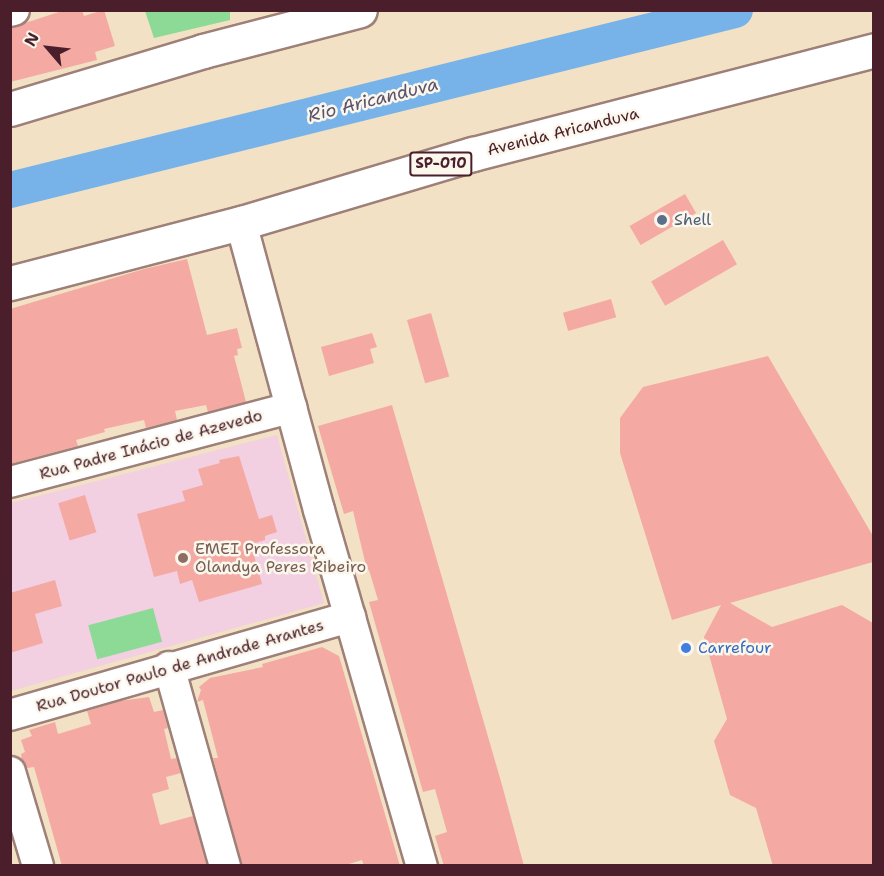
<!DOCTYPE html>
<meta charset="utf-8">
<style>
body{margin:0}
#map{position:relative;width:884px;height:876px;overflow:hidden;background:#f2e1c4;font-family:"Shantell Sans",sans-serif}
div>[style]{position:absolute}
.built>*{inset:0;background:#f2cfe1}
.green>*{inset:0;background:#8dd996;transform-origin:0 0}
.river>*{height:36px;margin:-18px;padding:0 18px;transform-origin:18px;border-radius:18px;background:#77b3e9}
.building>*{inset:0;background:#f5a9a3;transform-origin:0 0}
.roads{filter:drop-shadow(2px 0 #9e8078) drop-shadow(-2px 0 #9e8078) drop-shadow(0 2px #9e8078) drop-shadow(0 -2px #9e8078)}
.minor>*{height:30px;margin:-15px;padding:0 15px;transform-origin:15px;border-radius:15px;background:#fff}
.highway>*{height:33px;margin:-16.5px;padding:0 16.5px;transform-origin:16.5px;border-radius:16.5px;background:#fff}
.dots>*{width:16px;height:16px;translate:-50% -50%;box-sizing:border-box;border:3px solid #fbf7ec;border-radius:50%}
span{translate:-50% -50%;white-space:nowrap;text-align:center;line-height:1.15;-webkit-text-stroke:5px #fbf7ec;paint-order:stroke}
.shield-label span{padding:2px 4px;background:#fbf7ec;border:2px solid;border-radius:4px;-webkit-text-stroke-width:0}
.shield-label{font-size:15px;color:#4a1f2b;font-weight:700}
.street-label{font-size:16px;color:#4a1f2b}
.service-label{font-size:16px;color:#4e5e75}
.left{translate:0 -50%;text-align:left}
.education-label{font-size:16px;color:#785e54}
.shop-label{font-size:16px;color:#366cbe}
.water-label{font-size:18px;color:#5a536e;font-style:italic}
.frame{position:absolute;inset:0;border:12px solid #4a1f2b;pointer-events:none}
.north{position:absolute;left:18px;top:18px;width:60px;height:60px;-webkit-text-stroke:4px #fbf7ec;paint-order:stroke;rotate:298deg;font-size:16px;font-weight:700;line-height:24px;text-align:center;color:#4a1f2b}
.north::after{content:'';display:block;margin:auto;width:21px;height:27px;background:#4a1f2b;clip-path:polygon(50% 0,100% 100%,50% 72%,0 100%)}
</style>
<div id="map">
<div class="built">
<i style="clip-path:polygon(277px 435px,324px 603px,11px 691px,11px 503px)"></i>
</div>
<div class="green">
<i style="clip-path:polygon(145px 11px,145px 10px,237px 11px,230px 12px,230px 20px,154px 38px)"></i>
<i style="left:153px;top:608px;width:35px;height:67px;rotate:75deg"></i>
</div>
<div class="river">
<i style="left:10px;top:190px;width:747px;rotate:-13.94deg"></i>
</div>
<div class="building">
<i style="clip-path:polygon(65px 10px,82px 10px,84px 16px,104px 10px,115px 46px,95px 52px,97px 60px,10px 82px,10px 28px)"></i>
<i style="left:685px;top:194px;width:22px;height:64px;rotate:60deg"></i>
<i style="left:723px;top:240px;width:28px;height:83px;rotate:60deg"></i>
<i style="clip-path:polygon(187px 259px,207px 335px,237px 328px,242px 348px,237px 349px,238px 355px,234px 356px,246px 402px,208px 412px,206px 405px,175px 411px,177px 420px,146px 428px,144px 420px,104px 429px,105px 432px,76px 440px,78px 446px,10px 464px,10px 309px,144px 269px)"></i>
<i style="left:611px;top:299px;width:19px;height:50px;rotate:74deg"></i>
<i style="left:431px;top:313px;width:66px;height:25px;rotate:74deg"></i>
<i style="clip-path:polygon(372px 333px,377px 347px,370px 349px,374px 363px,329px 376px,321px 347px)"></i>
<i style="clip-path:polygon(768px 356px,873px 536px,873px 562px,730px 603px,772px 627px,842px 605px,873px 623px,873px 866px,773px 866px,756px 808px,730px 795px,714px 741px,727px 719px,704px 637px,721px 605px,672px 620px,620px 453px,620px 418px,643px 387px)"></i>
<i style="clip-path:polygon(392px 405px,502px 785px,524px 866px,444px 866px,435px 836px,447px 832px,435px 789px,423px 792px,369px 602px,378px 600px,369px 570px,367px 570px,353px 511px,344px 514px,322px 440px,318px 426px)"></i>
<i style="clip-path:polygon(239px 456px,259px 519px,272px 515px,277px 532px,265px 536px,265px 540px,251px 544px,262px 584px,199px 602px,192px 580px,180px 584px,177px 571px,154px 577px,137px 514px,185px 501px,182px 491px,203px 485px,198px 469px,220px 463px,219px 460px)"></i>
<i style="left:85px;top:495px;width:39px;height:28px;rotate:73deg"></i>
<i style="clip-path:polygon(55px 580px,62px 606px,35px 614px,43px 643px,10px 653px,10px 593px)"></i>
<i style="clip-path:polygon(322px 647px,339px 656px,400px 866px,364px 866px,362px 860px,342px 866px,242px 866px,213px 758px,218px 758px,203px 700px,197px 702px,201px 690px,199px 687px,210px 678px,263px 667px,262px 664px)"></i>
<i style="clip-path:polygon(149px 697px,154px 712px,163px 710px,168px 728px,164px 729px,171px 759px,177px 758px,181px 773px,166px 777px,169px 789px,152px 794px,160px 825px,193px 816px,207px 866px,62px 866px,34px 767px,27px 768px,22px 760px,21px 754px,25px 752px,21px 740px,32px 736px,29px 730px,55px 722px,58px 734px,91px 724px,87px 711px,120px 701px)"></i>
</div>
<div class="roads">
<div class="minor">
<i style="left:10px;top:11px;width:4px;rotate:-14deg"></i>
<i style="left:241px;top:223px;width:297px;rotate:74.8deg"></i>
<i style="left:319px;top:510px;width:371px;rotate:73.9deg"></i>
<i style="left:10px;top:482px;width:291px;rotate:-14.8deg"></i>
<i style="left:169px;top:667px;width:207px;rotate:74.3deg"></i>
<i style="left:10px;top:715px;width:354px;rotate:-16.1deg"></i>
<i style="left:10px;top:772px;width:98px;rotate:73.4deg"></i>
</div>
<div class="highway">
<i style="left:10px;top:109px;width:202px;rotate:-16.7deg"></i>
<i style="left:203px;top:51px;width:162px;rotate:-14.6deg"></i>
<i style="left:10px;top:283px;width:239px;rotate:-14.6deg"></i>
<i style="left:241px;top:223px;width:242px;rotate:-16.6deg"></i>
<i style="left:473px;top:154px;width:414px;rotate:-14.5deg"></i>
</div>
</div>
<div class="dots">
<i style="left:662px;top:220px;background:#5c6f8a"></i>
<i style="left:183px;top:558px;background:#8d6e63"></i>
<i style="left:686px;top:648px;background:#3f7fe0"></i>
</div>
<div class="shield-label">
<span style="left:441px;top:164px">SP-010</span>
</div>
<div class="street-label">
<span style="left:563px;top:132px;rotate:-14deg">Avenida Aricanduva</span>
<span style="left:151px;top:445px;rotate:-15deg">Rua Padre Inácio de Azevedo</span>
<span style="left:180px;top:666px;rotate:-16deg">Rua Doutor Paulo de Andrade Arantes</span>
</div>
<div class="service-label">
<span class="left" style="left:674px;top:220px">Shell</span>
</div>
<div class="education-label">
<span class="left" style="left:195px;top:558px">EMEI Professora<br>Olandya Peres Ribeiro</span>
</div>
<div class="shop-label">
<span class="left" style="left:698px;top:648px">Carrefour</span>
</div>
<div class="water-label">
<span style="left:373px;top:100px;rotate:-14deg">Rio Aricanduva</span>
</div>
<div class="frame"></div>
<div class="north">N</div>
</div>
